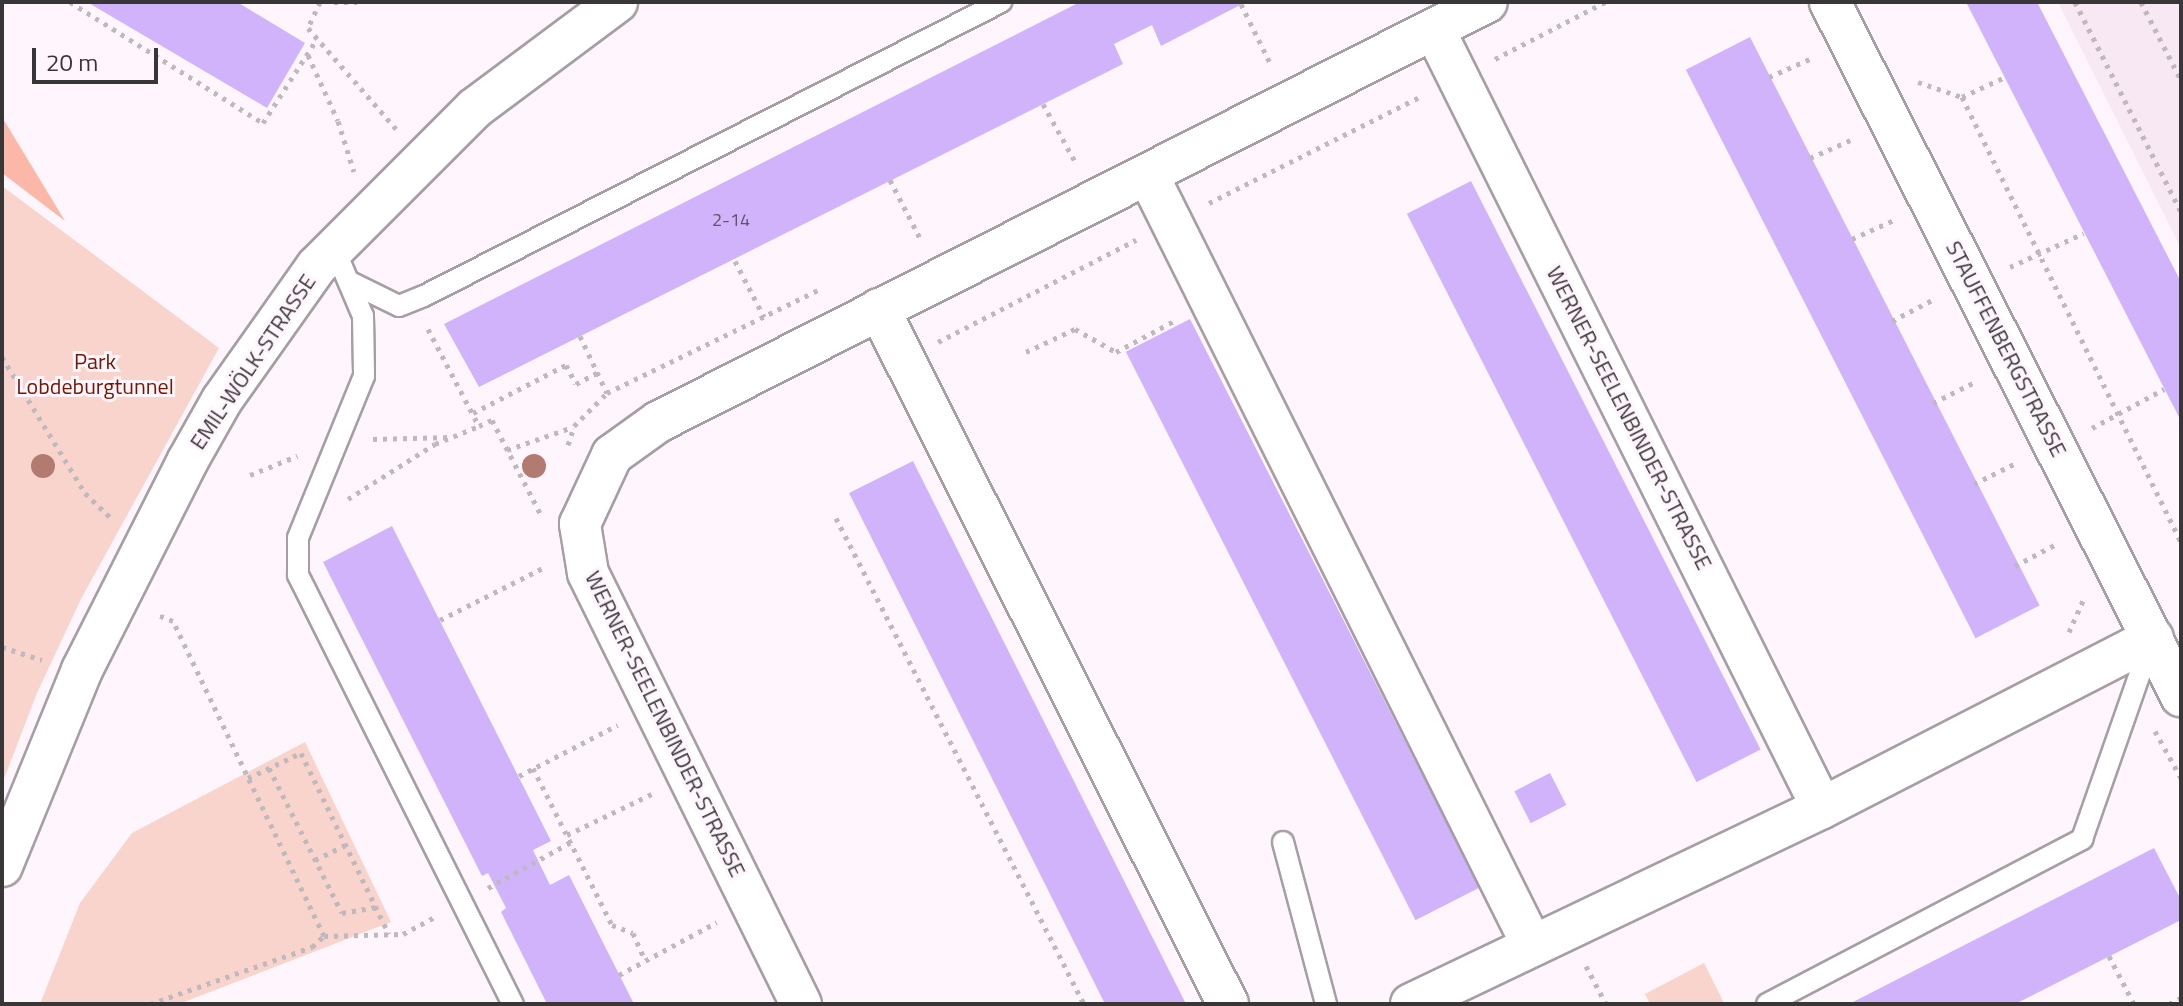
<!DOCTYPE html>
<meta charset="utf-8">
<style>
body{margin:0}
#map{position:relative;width:2183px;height:1006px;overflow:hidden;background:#fef6fc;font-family:"Titillium Web",sans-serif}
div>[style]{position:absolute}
.built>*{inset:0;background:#f7e8f4}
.green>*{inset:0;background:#f8d4cc}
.forest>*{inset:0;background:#fbb7a7}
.building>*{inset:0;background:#d1b3fc;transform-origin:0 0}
.path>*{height:5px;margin-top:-2.5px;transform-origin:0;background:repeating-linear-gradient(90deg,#bfb9be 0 4px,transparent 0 10px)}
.roads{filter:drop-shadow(2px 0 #a69ea4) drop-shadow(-2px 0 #a69ea4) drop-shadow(0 2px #a69ea4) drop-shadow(0 -2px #a69ea4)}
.service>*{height:20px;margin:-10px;padding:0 10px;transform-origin:10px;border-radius:10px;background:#fff}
.minor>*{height:40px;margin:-20px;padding:0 20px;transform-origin:20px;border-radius:20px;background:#fff}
.trees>*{width:24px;height:24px;margin:-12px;border-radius:50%;background:#b37a71}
span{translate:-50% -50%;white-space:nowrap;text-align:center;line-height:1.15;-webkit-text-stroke:6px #fef6fc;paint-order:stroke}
.number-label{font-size:18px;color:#5f5569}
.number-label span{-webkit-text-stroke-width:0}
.street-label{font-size:22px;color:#393638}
.park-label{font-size:22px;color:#751400}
.frame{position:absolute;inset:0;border:4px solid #393638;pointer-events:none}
.scale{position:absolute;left:32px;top:48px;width:126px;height:36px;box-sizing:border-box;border:4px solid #393638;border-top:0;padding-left:10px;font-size:24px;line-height:28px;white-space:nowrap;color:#393638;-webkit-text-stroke:6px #fef6fc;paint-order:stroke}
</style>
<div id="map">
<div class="built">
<i style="clip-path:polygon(2058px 2px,2181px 2px,2181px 248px)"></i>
</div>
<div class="green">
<i style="clip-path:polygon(2px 186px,219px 348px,81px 599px,37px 693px,2px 784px)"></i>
<i style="clip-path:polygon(305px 742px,391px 922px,179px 1004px,40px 1004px,80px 903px,132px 833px)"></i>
<i style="clip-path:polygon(1704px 963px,1724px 1003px,1650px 1004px,1645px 994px)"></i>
</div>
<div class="forest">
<i style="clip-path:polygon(2px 117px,65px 221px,2px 173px)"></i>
</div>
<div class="building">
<i style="clip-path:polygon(87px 2px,237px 2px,305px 43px,267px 108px)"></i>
<i style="clip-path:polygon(1080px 2px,1246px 2px,1161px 46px,1152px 25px,1114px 44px,1123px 64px,479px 387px,444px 324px)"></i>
<i style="clip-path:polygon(1966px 2px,2037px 2px,2181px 282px,2181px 421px)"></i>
<i style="left:1750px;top:37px;width:638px;height:72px;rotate:63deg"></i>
<i style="left:1471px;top:181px;width:638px;height:72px;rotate:63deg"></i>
<i style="left:1190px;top:319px;width:638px;height:72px;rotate:63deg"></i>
<i style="clip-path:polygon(913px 461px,933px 501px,1186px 1004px,1105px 1004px,849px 493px)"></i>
<i style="clip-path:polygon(392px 526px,551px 841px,533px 850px,550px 885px,569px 875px,634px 1004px,547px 1004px,501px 912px,506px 908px,488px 873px,482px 876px,323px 562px)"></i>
<i style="left:1550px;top:773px;width:36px;height:40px;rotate:63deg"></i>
<i style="clip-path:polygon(2154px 848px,2181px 900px,2181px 920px,2015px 1004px,1849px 1004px)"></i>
</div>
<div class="path">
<i style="left:70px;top:2px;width:228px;rotate:32.1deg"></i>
<i style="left:263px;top:123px;width:100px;rotate:-57.3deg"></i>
<i style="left:320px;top:2px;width:29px;rotate:115deg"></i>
<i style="left:308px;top:28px;width:134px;rotate:48.9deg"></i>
<i style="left:334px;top:2px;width:23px"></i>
<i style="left:2075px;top:2px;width:235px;rotate:63.2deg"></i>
<i style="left:2141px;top:2px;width:88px;rotate:62.9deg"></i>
<i style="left:1241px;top:4px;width:66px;rotate:63.8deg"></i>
<i style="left:308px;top:55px;width:72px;rotate:65.6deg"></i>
<i style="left:338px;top:121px;width:53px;rotate:72.6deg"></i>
<i style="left:1495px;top:59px;width:124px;rotate:-27.4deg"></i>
<i style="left:1769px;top:77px;width:47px;rotate:-23.8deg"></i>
<i style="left:1918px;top:82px;width:46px;rotate:18.8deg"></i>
<i style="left:1962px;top:97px;width:496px;rotate:63.8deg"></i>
<i style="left:1962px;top:97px;width:47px;rotate:-24.9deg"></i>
<i style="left:1043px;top:104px;width:68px;rotate:60.8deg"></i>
<i style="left:1810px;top:158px;width:47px;rotate:-23.8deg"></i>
<i style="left:890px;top:180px;width:68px;rotate:62.7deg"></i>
<i style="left:1209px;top:203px;width:238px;rotate:-26.7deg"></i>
<i style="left:1852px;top:239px;width:46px;rotate:-24.3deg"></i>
<i style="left:735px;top:261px;width:63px;rotate:62.6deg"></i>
<i style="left:2010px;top:267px;width:81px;rotate:-24.7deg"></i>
<i style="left:1892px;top:321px;width:47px;rotate:-27.6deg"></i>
<i style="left:428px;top:329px;width:110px;rotate:62.3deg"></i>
<i style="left:479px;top:426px;width:14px;rotate:-25deg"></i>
<i style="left:492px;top:420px;width:107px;rotate:62.7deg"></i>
<i style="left:580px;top:336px;width:63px;rotate:64.7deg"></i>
<i style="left:938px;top:342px;width:223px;rotate:-27.3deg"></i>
<i style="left:1026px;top:352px;width:54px;rotate:-25.1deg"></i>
<i style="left:1075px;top:329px;width:47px;rotate:29.3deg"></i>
<i style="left:1116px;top:352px;width:66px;rotate:-28.1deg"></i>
<i style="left:2px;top:357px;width:159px;rotate:58.6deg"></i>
<i style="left:85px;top:493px;width:40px;rotate:44deg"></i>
<i style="left:1933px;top:403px;width:47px;rotate:-26.6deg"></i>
<i style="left:473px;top:413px;width:105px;rotate:-27.3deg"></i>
<i style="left:566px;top:365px;width:21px;rotate:62deg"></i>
<i style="left:576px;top:384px;width:24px;rotate:-28deg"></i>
<i style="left:2092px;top:428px;width:82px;rotate:-28.4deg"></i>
<i style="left:373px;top:439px;width:78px;rotate:-1.5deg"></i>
<i style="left:568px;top:445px;width:20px;rotate:-72deg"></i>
<i style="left:574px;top:426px;width:47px;rotate:-45deg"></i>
<i style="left:607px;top:393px;width:239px;rotate:-26deg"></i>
<i style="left:507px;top:450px;width:70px;rotate:-19.2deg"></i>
<i style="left:250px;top:475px;width:51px;rotate:-22deg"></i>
<i style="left:1974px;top:484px;width:47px;rotate:-26.6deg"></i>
<i style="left:348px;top:499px;width:103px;rotate:-32.3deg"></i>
<i style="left:435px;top:444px;width:48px;rotate:-22.2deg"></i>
<i style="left:836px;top:518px;width:546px;rotate:62.97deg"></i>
<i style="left:2015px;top:566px;width:49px;rotate:-28.1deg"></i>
<i style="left:440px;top:620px;width:118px;rotate:-26.8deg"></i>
<i style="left:2069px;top:632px;width:37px;rotate:-66deg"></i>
<i style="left:2px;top:647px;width:42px;rotate:18deg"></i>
<i style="left:2155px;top:731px;width:54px;rotate:61deg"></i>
<i style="left:269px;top:768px;width:162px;rotate:63.3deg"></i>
<i style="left:342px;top:913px;width:35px;rotate:-10deg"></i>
<i style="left:533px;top:768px;width:176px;rotate:63.3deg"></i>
<i style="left:612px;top:925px;width:22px;rotate:21deg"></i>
<i style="left:633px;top:933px;width:30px;rotate:66deg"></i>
<i style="left:519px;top:776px;width:111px;rotate:-27.3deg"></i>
<i style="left:248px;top:778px;width:59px;rotate:-25.3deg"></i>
<i style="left:301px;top:753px;width:201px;rotate:64.1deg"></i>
<i style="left:567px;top:835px;width:94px;rotate:-25.8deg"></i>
<i style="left:315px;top:860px;width:34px;rotate:-26deg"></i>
<i style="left:488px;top:888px;width:95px;rotate:-29deg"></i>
<i style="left:324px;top:936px;width:79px;rotate:-1.5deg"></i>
<i style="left:403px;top:934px;width:38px;rotate:-28deg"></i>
<i style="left:2109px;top:956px;width:54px;rotate:62.5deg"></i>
<i style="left:1586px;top:966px;width:43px;rotate:62.2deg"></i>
<i style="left:619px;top:975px;width:111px;rotate:-28.4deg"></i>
<i style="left:150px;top:1004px;width:172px;rotate:-19.4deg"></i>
<i style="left:312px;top:947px;width:16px;rotate:-43deg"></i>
<i style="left:324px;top:936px;width:349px;rotate:-115.6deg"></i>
<i style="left:173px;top:621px;width:18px;rotate:-158deg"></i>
<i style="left:2169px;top:1004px;width:13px;rotate:-27deg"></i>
</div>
<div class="roads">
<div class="service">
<i style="left:334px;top:248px;width:74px;rotate:66.9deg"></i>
<i style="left:363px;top:316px;width:60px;rotate:89deg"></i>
<i style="left:364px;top:376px;width:175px;rotate:112.2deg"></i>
<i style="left:298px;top:538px;width:37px;rotate:90deg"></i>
<i style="left:298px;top:575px;width:480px;rotate:63.4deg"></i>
<i style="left:352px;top:283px;width:52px;rotate:26.1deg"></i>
<i style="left:399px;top:306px;width:27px;rotate:-22deg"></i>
<i style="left:424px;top:296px;width:648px;rotate:-27deg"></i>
<i style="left:1283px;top:842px;width:168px;rotate:75.1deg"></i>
<i style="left:1767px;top:1004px;width:356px;rotate:-27.6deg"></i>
<i style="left:2082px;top:839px;width:209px;rotate:-70.7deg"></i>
</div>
<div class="minor">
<i style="left:1830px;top:2px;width:778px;rotate:63.17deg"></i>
<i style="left:1434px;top:29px;width:870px;rotate:63.52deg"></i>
<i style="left:1148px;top:175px;width:860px;rotate:63.49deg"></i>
<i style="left:879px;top:309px;width:778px;rotate:63.34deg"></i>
<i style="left:2px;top:866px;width:212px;rotate:-67.8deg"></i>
<i style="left:82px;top:670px;width:233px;rotate:-63.2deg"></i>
<i style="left:187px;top:462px;width:71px;rotate:-60.6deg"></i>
<i style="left:222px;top:400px;width:164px;rotate:-54.7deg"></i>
<i style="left:317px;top:266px;width:223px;rotate:-45deg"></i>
<i style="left:475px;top:108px;width:177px;rotate:-36.7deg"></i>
<i style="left:801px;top:1004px;width:481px;rotate:-116.3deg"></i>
<i style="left:588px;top:573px;width:50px;rotate:-99.3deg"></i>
<i style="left:580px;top:524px;width:76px;rotate:-65.1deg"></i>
<i style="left:612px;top:455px;width:57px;rotate:-35.7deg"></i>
<i style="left:658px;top:422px;width:929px;rotate:-26.87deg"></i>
<i style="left:1411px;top:1004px;width:455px;rotate:-25.5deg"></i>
<i style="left:1822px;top:808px;width:372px;rotate:-27.2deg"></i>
</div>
</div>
<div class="trees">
<i style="left:43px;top:466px"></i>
<i style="left:534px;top:466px"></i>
</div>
<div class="number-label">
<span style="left:731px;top:220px">2-14</span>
</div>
<div class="street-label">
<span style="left:2006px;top:349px;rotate:63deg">STAUFFENBERGSTRASSE</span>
<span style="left:253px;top:362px;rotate:-56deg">EMIL-WÖLK-STRASSE</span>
<span style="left:1629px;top:418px;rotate:63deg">WERNER-SEELENBINDER-STRASSE</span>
<span style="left:665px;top:724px;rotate:64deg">WERNER-SEELENBINDER-STRASSE</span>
</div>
<div class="park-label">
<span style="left:95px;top:374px">Park<br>Lobdeburgtunnel</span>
</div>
<div class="frame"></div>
<div class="scale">20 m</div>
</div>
